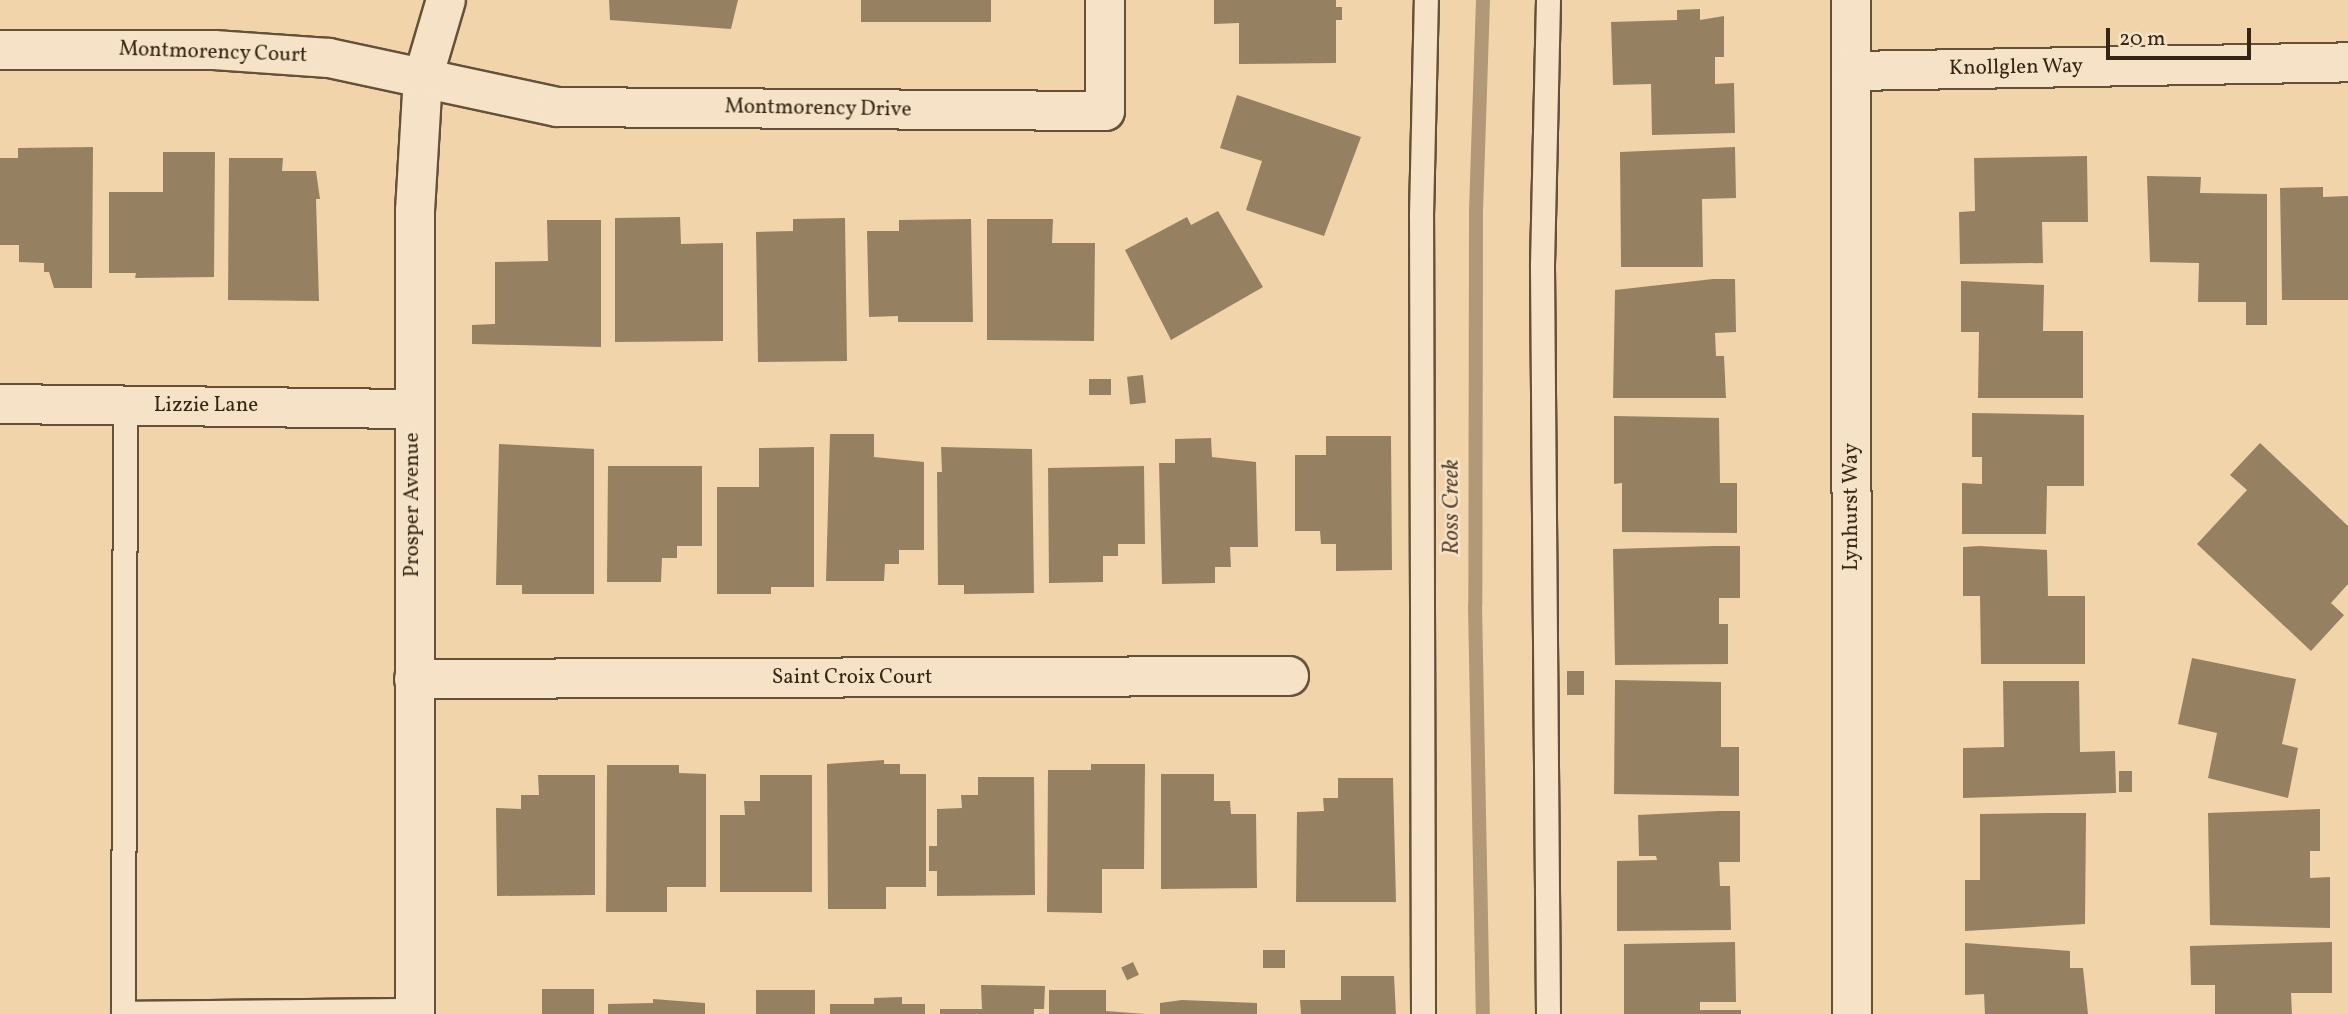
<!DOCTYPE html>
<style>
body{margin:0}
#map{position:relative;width:2348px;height:1014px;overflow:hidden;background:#f1d4a9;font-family:Vollkorn,serif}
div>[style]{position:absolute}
.stream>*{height:14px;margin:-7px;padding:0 7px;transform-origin:7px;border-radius:7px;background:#b19877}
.building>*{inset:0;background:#968062;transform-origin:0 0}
.roads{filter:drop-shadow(2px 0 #63513a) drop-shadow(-2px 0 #63513a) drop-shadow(0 2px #63513a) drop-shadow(0 -2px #63513a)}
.lane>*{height:23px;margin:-11.5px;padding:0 11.5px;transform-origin:11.5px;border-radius:11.5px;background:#f6e3c7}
.street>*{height:38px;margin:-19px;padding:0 19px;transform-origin:19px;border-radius:19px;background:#f6e3c7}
span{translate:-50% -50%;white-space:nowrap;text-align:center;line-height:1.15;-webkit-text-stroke:5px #f6e3c7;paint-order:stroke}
.street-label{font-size:21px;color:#342515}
.water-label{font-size:23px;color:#5a4832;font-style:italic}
.scale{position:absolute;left:2106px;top:28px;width:145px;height:32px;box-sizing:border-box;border:4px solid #342515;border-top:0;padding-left:9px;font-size:21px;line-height:24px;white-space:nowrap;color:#342515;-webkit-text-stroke:5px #f6e3c7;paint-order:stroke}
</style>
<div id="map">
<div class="stream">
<i style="left:1483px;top:0;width:214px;rotate:91.9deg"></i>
<i style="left:1476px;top:214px;width:391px;rotate:90.1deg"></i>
<i style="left:1475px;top:605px;width:409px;rotate:88.9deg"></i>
</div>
<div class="building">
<i style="clip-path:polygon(609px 0,738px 0,731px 29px,610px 20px)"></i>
<i style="left:861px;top:0;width:130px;height:22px"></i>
<i style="clip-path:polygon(1214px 0,1336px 0,1336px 7px,1342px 7px,1342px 20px,1336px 20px,1336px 63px,1239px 64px,1239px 23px,1214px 24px)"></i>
<i style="clip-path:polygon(1700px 9px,1700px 20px,1724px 16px,1724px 57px,1715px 57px,1715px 84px,1734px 83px,1735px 133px,1652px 135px,1651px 84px,1613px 85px,1611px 22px,1677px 20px,1677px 10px)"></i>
<i style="clip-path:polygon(1237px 95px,1361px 137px,1324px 236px,1246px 210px,1262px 161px,1220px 148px)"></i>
<i style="clip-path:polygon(93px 147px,92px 288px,54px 288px,49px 272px,44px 272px,44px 263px,19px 262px,19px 245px,0 245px,0 158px,18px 158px,18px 148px)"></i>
<i style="clip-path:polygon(1735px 147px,1736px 198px,1702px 199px,1703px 267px,1621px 267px,1620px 152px)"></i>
<i style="clip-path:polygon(163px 152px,215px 152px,214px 277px,135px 278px,136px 273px,109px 273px,109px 192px,163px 192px)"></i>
<i style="clip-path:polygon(2087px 156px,2088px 222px,2042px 222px,2043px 263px,1960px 264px,1959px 212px,1975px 211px,1974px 158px)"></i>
<i style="clip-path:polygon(229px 158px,283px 158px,282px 171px,316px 171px,320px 199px,316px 199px,319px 301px,228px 300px)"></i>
<i style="clip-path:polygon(2147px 176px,2201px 177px,2200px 193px,2267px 194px,2267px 325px,2246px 325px,2246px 302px,2198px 302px,2199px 263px,2150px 262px)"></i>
<i style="clip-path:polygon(2323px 187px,2323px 197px,2348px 196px,2348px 300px,2282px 300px,2280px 188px)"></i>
<i style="clip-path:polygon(1218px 211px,1263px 287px,1171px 340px,1125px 250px,1187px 217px,1191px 225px)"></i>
<i style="clip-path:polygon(680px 217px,681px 244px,723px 243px,723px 341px,615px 342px,615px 218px)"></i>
<i style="clip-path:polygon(845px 218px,847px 361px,758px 362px,756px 232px,793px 231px,793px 219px)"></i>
<i style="clip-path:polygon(971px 219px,973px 322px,898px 322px,898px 316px,869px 317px,867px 231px,899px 231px,899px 220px)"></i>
<i style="clip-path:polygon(987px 219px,1053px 219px,1052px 243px,1095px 243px,1094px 341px,987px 340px)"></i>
<i style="clip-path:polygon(547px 220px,601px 220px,601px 347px,472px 344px,472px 325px,495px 324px,495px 262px,548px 261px)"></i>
<i style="clip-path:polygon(1713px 279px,1735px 279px,1736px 332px,1715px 333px,1716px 356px,1724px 356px,1726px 398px,1613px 398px,1615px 290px)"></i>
<i style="clip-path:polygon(1961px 281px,2044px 285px,2043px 331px,2083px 331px,2083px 398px,1978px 398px,1979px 332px,1961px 332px)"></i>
<i style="left:1143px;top:375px;width:28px;height:16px;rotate:84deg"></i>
<i style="left:1089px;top:379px;width:22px;height:16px"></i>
<i style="clip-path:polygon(1972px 413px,2084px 415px,2084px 486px,2047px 486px,2046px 534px,1962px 534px,1962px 483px,1982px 484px,1982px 457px,1972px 457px)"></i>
<i style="clip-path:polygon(1614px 416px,1719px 418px,1720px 483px,1737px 483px,1737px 533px,1622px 532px,1622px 483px,1614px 484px)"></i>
<i style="clip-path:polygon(830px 434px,874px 434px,874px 457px,924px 462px,924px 550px,899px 550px,899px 564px,885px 564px,884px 581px,826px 581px)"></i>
<i style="clip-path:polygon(1326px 436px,1391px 436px,1392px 570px,1336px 571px,1336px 544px,1321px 544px,1320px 531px,1295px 531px,1295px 455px,1326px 455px)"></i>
<i style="clip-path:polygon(1211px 438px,1212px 457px,1256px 462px,1258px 547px,1230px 547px,1231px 567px,1215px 567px,1215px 583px,1162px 584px,1159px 463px,1175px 463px,1175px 439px)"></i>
<i style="clip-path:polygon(2260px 443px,2348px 526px,2348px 584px,2331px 603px,2344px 615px,2311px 651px,2197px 544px,2247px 490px,2230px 475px)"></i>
<i style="clip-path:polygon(499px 444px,594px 449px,594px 594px,522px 594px,522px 585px,496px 585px)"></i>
<i style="clip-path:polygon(814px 447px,814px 587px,771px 587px,771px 594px,717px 594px,717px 487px,759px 487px,759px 448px)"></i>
<i style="clip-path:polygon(941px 447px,1032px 449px,1034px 593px,964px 594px,964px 585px,938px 585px,937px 472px,942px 472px)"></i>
<i style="clip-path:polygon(608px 466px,702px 466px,702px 546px,677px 546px,677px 558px,662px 558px,661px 582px,607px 582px)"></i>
<i style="clip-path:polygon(1144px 466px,1145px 544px,1118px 544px,1118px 556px,1103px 556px,1103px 582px,1049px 583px,1048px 468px)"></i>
<i style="clip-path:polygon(1714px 546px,1740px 546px,1740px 598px,1719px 598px,1719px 624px,1728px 624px,1728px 664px,1615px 665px,1613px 549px)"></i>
<i style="clip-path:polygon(1980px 546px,2047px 550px,2048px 596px,2085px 596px,2085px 664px,1981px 664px,1980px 596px,1963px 596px,1963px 547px)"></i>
<i style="clip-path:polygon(2192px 658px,2296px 679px,2282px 744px,2298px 748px,2288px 798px,2208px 778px,2217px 733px,2178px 724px)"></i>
<i style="left:1567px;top:671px;width:17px;height:24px"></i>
<i style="clip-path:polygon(1615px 680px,1721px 682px,1721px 747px,1739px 747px,1739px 796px,1614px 794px)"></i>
<i style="clip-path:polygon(2003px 681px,2079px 681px,2080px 752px,2115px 751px,2116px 793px,1963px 798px,1963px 748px,2004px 747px)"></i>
<i style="clip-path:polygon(884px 760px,884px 764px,900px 764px,900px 774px,926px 774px,926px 887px,886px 887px,886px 909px,828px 909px,827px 764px)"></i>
<i style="clip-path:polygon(1091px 764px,1145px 764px,1144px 869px,1102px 869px,1102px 913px,1047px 912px,1048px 770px,1091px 770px)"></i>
<i style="clip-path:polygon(607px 765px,679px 765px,679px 773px,706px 774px,706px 887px,667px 887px,667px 912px,606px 912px)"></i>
<i style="left:2119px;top:771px;width:13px;height:21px"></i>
<i style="clip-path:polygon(1161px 774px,1214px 774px,1214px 801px,1230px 801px,1231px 814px,1256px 814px,1257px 888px,1161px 889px)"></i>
<i style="clip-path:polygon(538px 775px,595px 775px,595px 895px,497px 896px,496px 808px,521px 809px,521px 795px,539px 795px)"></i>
<i style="clip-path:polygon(760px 775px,812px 775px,812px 892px,720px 892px,720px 815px,745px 815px,744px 801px,760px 801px)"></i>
<i style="clip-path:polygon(978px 777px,1034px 777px,1035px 895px,937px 896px,937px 871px,929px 871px,929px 846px,937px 846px,937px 809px,962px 808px,961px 795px,978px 795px)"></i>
<i style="clip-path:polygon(1338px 778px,1393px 778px,1396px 902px,1296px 902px,1297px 812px,1324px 811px,1323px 798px,1338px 798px)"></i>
<i style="clip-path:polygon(2320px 809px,2320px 851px,2310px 851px,2310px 878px,2330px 877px,2330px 928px,2210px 925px,2208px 813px)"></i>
<i style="clip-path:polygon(1718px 811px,1740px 811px,1740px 862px,1719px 862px,1720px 886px,1730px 886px,1731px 930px,1617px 931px,1617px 861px,1657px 860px,1656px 856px,1639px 856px,1638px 815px)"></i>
<i style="clip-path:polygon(2047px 813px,2086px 813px,2085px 924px,1965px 931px,1965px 880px,1980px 880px,1980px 814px)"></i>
<i style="clip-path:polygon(1735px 942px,1736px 1002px,1700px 1002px,1700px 1010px,1741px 1010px,1741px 1014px,1624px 1014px,1624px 944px)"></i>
<i style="clip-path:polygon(2332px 942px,2332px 993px,2291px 993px,2292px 1014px,2215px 1014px,2215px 985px,2191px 985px,2190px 946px)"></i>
<i style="clip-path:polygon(1965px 943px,2070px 951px,2070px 968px,2083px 968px,2088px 1014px,1985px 1014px,1984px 994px,1965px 995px)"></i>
<i style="left:1285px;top:950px;width:18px;height:22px;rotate:90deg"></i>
<i style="left:1133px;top:962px;width:14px;height:13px;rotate:65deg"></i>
<i style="clip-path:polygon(1341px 976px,1394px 976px,1396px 1014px,1301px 1014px,1300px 1000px,1341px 1000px)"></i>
<i style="clip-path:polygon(981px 985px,1045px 986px,1044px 1009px,1034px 1009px,1034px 1014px,940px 1014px,940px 1009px,982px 1009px)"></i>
<i style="left:542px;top:989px;width:52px;height:25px"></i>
<i style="left:756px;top:990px;width:59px;height:24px"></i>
<i style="clip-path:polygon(1049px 990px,1106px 990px,1106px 1011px,1145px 1014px,1049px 1014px)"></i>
<i style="clip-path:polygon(902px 997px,902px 1004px,925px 1004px,925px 1014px,830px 1014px,830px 1004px,874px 1004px,874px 998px)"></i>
<i style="clip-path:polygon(653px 999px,705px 1003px,705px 1014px,608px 1014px,608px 1004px,653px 1003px)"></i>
<i style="clip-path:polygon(1182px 1000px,1257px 1003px,1257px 1014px,1160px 1014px,1160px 1003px)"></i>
</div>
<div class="roads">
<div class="lane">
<i style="left:1548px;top:0;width:267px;rotate:91.3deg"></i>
<i style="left:1542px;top:267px;width:747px;rotate:89.54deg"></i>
<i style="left:125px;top:406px;width:607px;rotate:90.19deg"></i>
<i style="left:123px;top:1013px;width:292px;rotate:-0.6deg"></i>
<i style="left:1423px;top:1014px;width:799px;rotate:-90.14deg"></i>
<i style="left:1421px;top:215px;width:215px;rotate:-88.7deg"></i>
</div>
<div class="street">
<i style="left:1851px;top:0;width:1014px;rotate:89.94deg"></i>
<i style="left:0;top:50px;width:214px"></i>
<i style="left:214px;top:50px;width:115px;rotate:4deg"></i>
<i style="left:329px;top:58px;width:233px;rotate:12.1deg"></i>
<i style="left:557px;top:107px;width:548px;rotate:0.42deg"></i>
<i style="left:1105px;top:111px;width:111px;rotate:-90deg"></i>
<i style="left:1852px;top:71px;width:496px;rotate:-1deg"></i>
<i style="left:0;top:404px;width:412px;rotate:0.7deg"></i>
<i style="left:414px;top:679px;width:875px;rotate:-0.2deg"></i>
<i style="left:415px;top:1014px;width:803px;rotate:-90deg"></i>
<i style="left:415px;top:211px;width:133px;rotate:-86.6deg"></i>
<i style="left:423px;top:78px;width:81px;rotate:-73.6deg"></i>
</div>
</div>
<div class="street-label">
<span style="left:213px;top:53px;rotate:2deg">Montmorency Court</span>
<span style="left:2016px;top:68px;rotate:-1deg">Knollglen Way</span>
<span style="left:818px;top:109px;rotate:1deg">Montmorency Drive</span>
<span style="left:206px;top:406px">Lizzie Lane</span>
<span style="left:413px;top:505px;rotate:-90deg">Prosper Avenue</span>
<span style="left:1852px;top:507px;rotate:-90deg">Lynhurst Way</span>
<span style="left:852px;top:678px">Saint Croix Court</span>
</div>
<div class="water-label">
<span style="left:1452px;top:507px;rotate:-90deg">Ross Creek</span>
</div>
<div class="scale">20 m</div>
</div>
